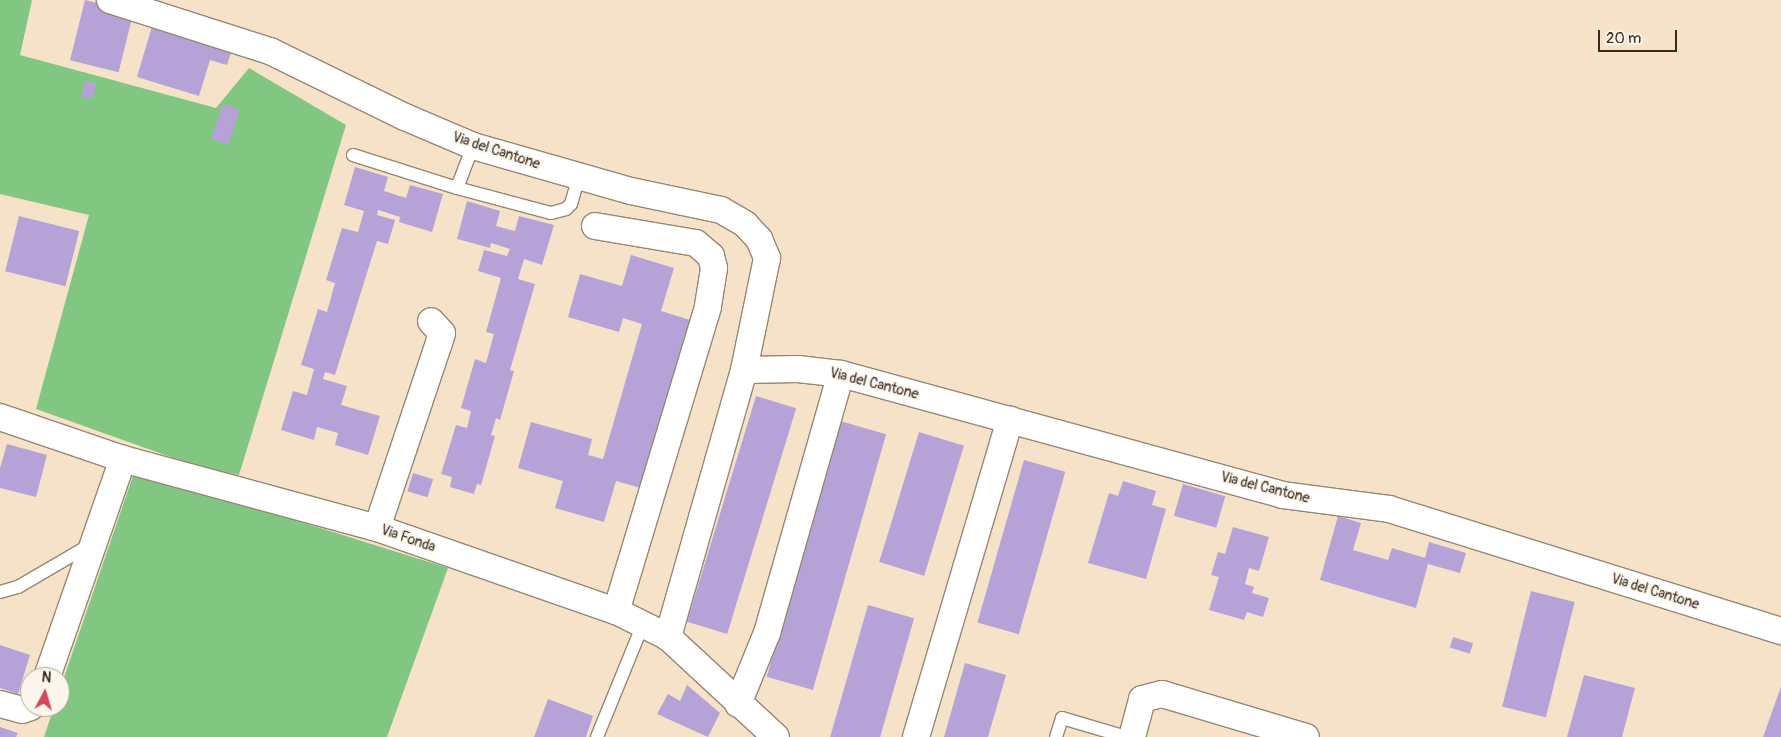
<!DOCTYPE html>
<style>
body{margin:0}
#map{position:relative;width:1781px;height:737px;overflow:hidden;background:#f5e2c9;font-family:Pangolin,sans-serif}
div>[style]{position:absolute}
.green>*{inset:0;background:#81c781}
.building>*{inset:0;background:#b5a3d7;transform-origin:0 0}
.roads{filter:drop-shadow(1px 0 #988674) drop-shadow(-1px 0 #988674) drop-shadow(0 1px #988674) drop-shadow(0 -1px #988674)}
.service>*{height:12px;margin:-6px;padding:0 6px;transform-origin:6px;border-radius:6px;background:#fff}
.minor>*{height:26px;margin:-13px;padding:0 13px;transform-origin:13px;border-radius:13px;background:#fff}
span{translate:-50% -50%;white-space:nowrap;text-align:center;line-height:1.15;-webkit-text-stroke:4px #fbf7ec;paint-order:stroke}
.street-label{font-size:14px;color:#3b2a1e}
.north{position:absolute;left:20px;top:667px;width:50px;height:50px;box-sizing:border-box;background:#fbf7ec;border:1px solid #aea59a;border-radius:50%;rotate:6deg;font-size:14px;font-weight:700;line-height:20px;text-align:center;color:#3b2a1e}
.north::after{content:'';display:block;margin:auto;width:18px;height:22px;background:#d1495b;clip-path:polygon(50% 0,100% 100%,50% 72%,0 100%)}
.scale{position:absolute;left:1598px;top:30px;width:79px;height:22px;box-sizing:border-box;border:2px solid #3b2a1e;border-top:0;padding-left:6px;font-size:15px;line-height:18px;white-space:nowrap;color:#3b2a1e;-webkit-text-stroke:4px #fbf7ec;paint-order:stroke}
</style>
<div id="map">
<div class="green">
<i style="clip-path:polygon(0 0,32px 0,20px 55px,216px 108px,249px 68px,346px 125px,239px 475px,196px 466px,36px 409px,89px 215px,0 194px)"></i>
<i style="clip-path:polygon(135px 470px,448px 568px,387px 737px,44px 737px,54px 707px,60px 707px,60px 689px)"></i>
</div>
<div class="building">
<i style="left:85px;top:0;width:50px;height:62px;rotate:14deg"></i>
<i style="clip-path:polygon(153px 23px,233px 47px,227px 65px,210px 60px,199px 96px,137px 77px)"></i>
<i style="left:84px;top:81px;width:12px;height:16px;rotate:9deg"></i>
<i style="left:223px;top:104px;width:18px;height:37px;rotate:19deg"></i>
<i style="clip-path:polygon(355px 167px,388px 177px,384px 191px,406px 198px,410px 185px,443px 194px,432px 232px,399px 222px,400px 217px,378px 210px,377px 215px,395px 220px,388px 244px,377px 241px,335px 375px,325px 372px,323px 379px,347px 386px,341px 405px,380px 416px,368px 455px,335px 445px,338px 433px,317px 427px,314px 440px,281px 430px,293px 391px,307px 395px,314px 369px,301px 365px,318px 309px,327px 312px,335px 283px,326px 280px,342px 228px,358px 232px,364px 211px,344px 205px)"></i>
<i style="clip-path:polygon(467px 201px,500px 211px,496px 226px,515px 231px,519px 216px,554px 225px,542px 265px,524px 259px,518px 279px,535px 284px,510px 370px,514px 371px,500px 420px,496px 418px,491px 435px,495px 436px,481px 485px,477px 484px,474px 494px,450px 487px,452px 477px,441px 474px,456px 425px,467px 428px,471px 411px,461px 408px,475px 359px,486px 363px,494px 334px,486px 332px,501px 278px,478px 271px,484px 250px,507px 256px,510px 249px,491px 243px,490px 248px,457px 239px)"></i>
<i style="left:19px;top:216px;width:62px;height:57px;rotate:14deg"></i>
<i style="clip-path:polygon(631px 255px,674px 268px,661px 311px,690px 320px,641px 488px,616px 481px,604px 522px,555px 508px,563px 481px,518px 468px,531px 422px,592px 439px,588px 455px,603px 459px,642px 324px,623px 318px,619px 332px,568px 317px,580px 274px,622px 286px)"></i>
<i style="left:756px;top:396px;width:42px;height:236px;rotate:17deg"></i>
<i style="left:840px;top:421px;width:48px;height:266px;rotate:16deg"></i>
<i style="left:919px;top:432px;width:47px;height:136px;rotate:17deg"></i>
<i style="clip-path:polygon(7px 444px,47px 455px,36px 497px,0 488px,0 468px)"></i>
<i style="left:1024px;top:460px;width:43px;height:169px;rotate:16deg"></i>
<i style="left:413px;top:473px;width:21px;height:19px;rotate:17deg"></i>
<i style="clip-path:polygon(1123px 481px,1156px 491px,1152px 505px,1166px 509px,1146px 579px,1088px 563px,1109px 493px,1118px 496px)"></i>
<i style="left:1183px;top:484px;width:44px;height:33px;rotate:16deg"></i>
<i style="clip-path:polygon(1338px 516px,1361px 523px,1353px 550px,1388px 560px,1392px 548px,1425px 558px,1429px 542px,1466px 553px,1460px 573px,1428px 564px,1416px 608px,1320px 580px)"></i>
<i style="clip-path:polygon(1233px 527px,1269px 537px,1259px 571px,1249px 568px,1245px 584px,1254px 587px,1252px 593px,1269px 598px,1263px 617px,1247px 612px,1244px 620px,1209px 610px,1219px 577px,1211px 575px,1218px 552px,1225px 554px)"></i>
<i style="left:1531px;top:591px;width:45px;height:119px;rotate:14deg"></i>
<i style="left:868px;top:605px;width:48px;height:138px;rotate:16deg"></i>
<i style="left:1453px;top:637px;width:21px;height:11px;rotate:17deg"></i>
<i style="clip-path:polygon(0 645px,30px 655px,18px 694px,0 688px)"></i>
<i style="clip-path:polygon(965px 663px,1006px 675px,988px 737px,944px 737px)"></i>
<i style="clip-path:polygon(1584px 675px,1635px 688px,1622px 737px,1567px 737px)"></i>
<i style="clip-path:polygon(687px 685px,720px 713px,708px 737px,657px 714px,668px 694px,680px 701px)"></i>
<i style="clip-path:polygon(1781px 687px,1781px 737px,1763px 737px)"></i>
<i style="clip-path:polygon(548px 699px,593px 716px,586px 737px,534px 737px)"></i>
<i style="clip-path:polygon(0 727px,18px 733px,16px 737px,0 737px)"></i>
</div>
<div class="roads">
<div class="service">
<i style="left:353px;top:155px;width:109px;rotate:17.6deg"></i>
<i style="left:457px;top:188px;width:97px;rotate:14.9deg"></i>
<i style="left:551px;top:213px;width:16px;rotate:-15deg"></i>
<i style="left:566px;top:209px;width:7px;rotate:-45deg"></i>
<i style="left:571px;top:204px;width:29px;rotate:-74deg"></i>
<i style="left:457px;top:188px;width:45px;rotate:-69.1deg"></i>
<i style="left:0;top:592px;width:19px;rotate:-16deg"></i>
<i style="left:18px;top:587px;width:83px;rotate:-30.3deg"></i>
<i style="left:597px;top:737px;width:122px;rotate:-67.8deg"></i>
<i style="left:1056px;top:737px;width:20px;rotate:-72deg"></i>
<i style="left:1062px;top:718px;width:67px;rotate:16.5deg"></i>
</div>
<div class="minor">
<i style="left:110px;top:0;width:168px;rotate:17.7deg"></i>
<i style="left:270px;top:51px;width:150px;rotate:26.1deg"></i>
<i style="left:405px;top:117px;width:74px;rotate:23.1deg"></i>
<i style="left:473px;top:146px;width:164px;rotate:15.9deg"></i>
<i style="left:631px;top:191px;width:92px;rotate:11.9deg"></i>
<i style="left:721px;top:210px;width:28px;rotate:30deg"></i>
<i style="left:745px;top:224px;width:21px;rotate:47deg"></i>
<i style="left:759px;top:239px;width:21px;rotate:67deg"></i>
<i style="left:767px;top:258px;width:114px;rotate:101.6deg"></i>
<i style="left:744px;top:370px;width:278px;rotate:105.9deg"></i>
<i style="left:595px;top:226px;width:102px;rotate:9.6deg"></i>
<i style="left:696px;top:243px;width:20px;rotate:41deg"></i>
<i style="left:711px;top:256px;width:12px;rotate:76deg"></i>
<i style="left:714px;top:268px;width:39px;rotate:99deg"></i>
<i style="left:708px;top:307px;width:318px;rotate:106.8deg"></i>
<i style="left:744px;top:370px;width:54px;rotate:-1.1deg"></i>
<i style="left:798px;top:369px;width:43px;rotate:6.6deg"></i>
<i style="left:841px;top:374px;width:458px;rotate:15.3deg"></i>
<i style="left:1283px;top:495px;width:107px;rotate:7.5deg"></i>
<i style="left:1389px;top:509px;width:411px;rotate:17.3deg"></i>
<i style="left:0;top:417px;width:130px;rotate:18.9deg"></i>
<i style="left:123px;top:459px;width:263px;rotate:15.2deg"></i>
<i style="left:377px;top:528px;width:253px;rotate:19.2deg"></i>
<i style="left:616px;top:611px;width:58px;rotate:26.6deg"></i>
<i style="left:668px;top:637px;width:147px;rotate:42.8deg"></i>
<i style="left:377px;top:528px;width:195px;rotate:-71.5deg"></i>
<i style="left:439px;top:343px;width:10px;rotate:-73deg"></i>
<i style="left:442px;top:333px;width:16px;rotate:-133deg"></i>
<i style="left:47px;top:677px;width:231px;rotate:-70.8deg"></i>
<i style="left:0;top:704px;width:23px;rotate:15deg"></i>
<i style="left:22px;top:710px;width:9px;rotate:-18deg"></i>
<i style="left:738px;top:704px;width:77px;rotate:-67.8deg"></i>
<i style="left:767px;top:633px;width:269px;rotate:-74.1deg"></i>
<i style="left:916px;top:737px;width:331px;rotate:-73.5deg"></i>
<i style="left:1132px;top:737px;width:39px;rotate:-75deg"></i>
<i style="left:1142px;top:699px;width:21px;rotate:-14deg"></i>
<i style="left:1162px;top:694px;width:150px;rotate:16.6deg"></i>
</div>
</div>
<div class="street-label">
<span style="left:496px;top:151px;rotate:18deg">Via del Cantone</span>
<span style="left:874px;top:384px;rotate:14deg">Via del Cantone</span>
<span style="left:1265px;top:488px;rotate:14deg">Via del Cantone</span>
<span style="left:408px;top:539px;rotate:19deg">Via Fonda</span>
<span style="left:1655px;top:592px;rotate:17deg">Via del Cantone</span>
</div>
<div class="north">N</div>
<div class="scale">20 m</div>
</div>
